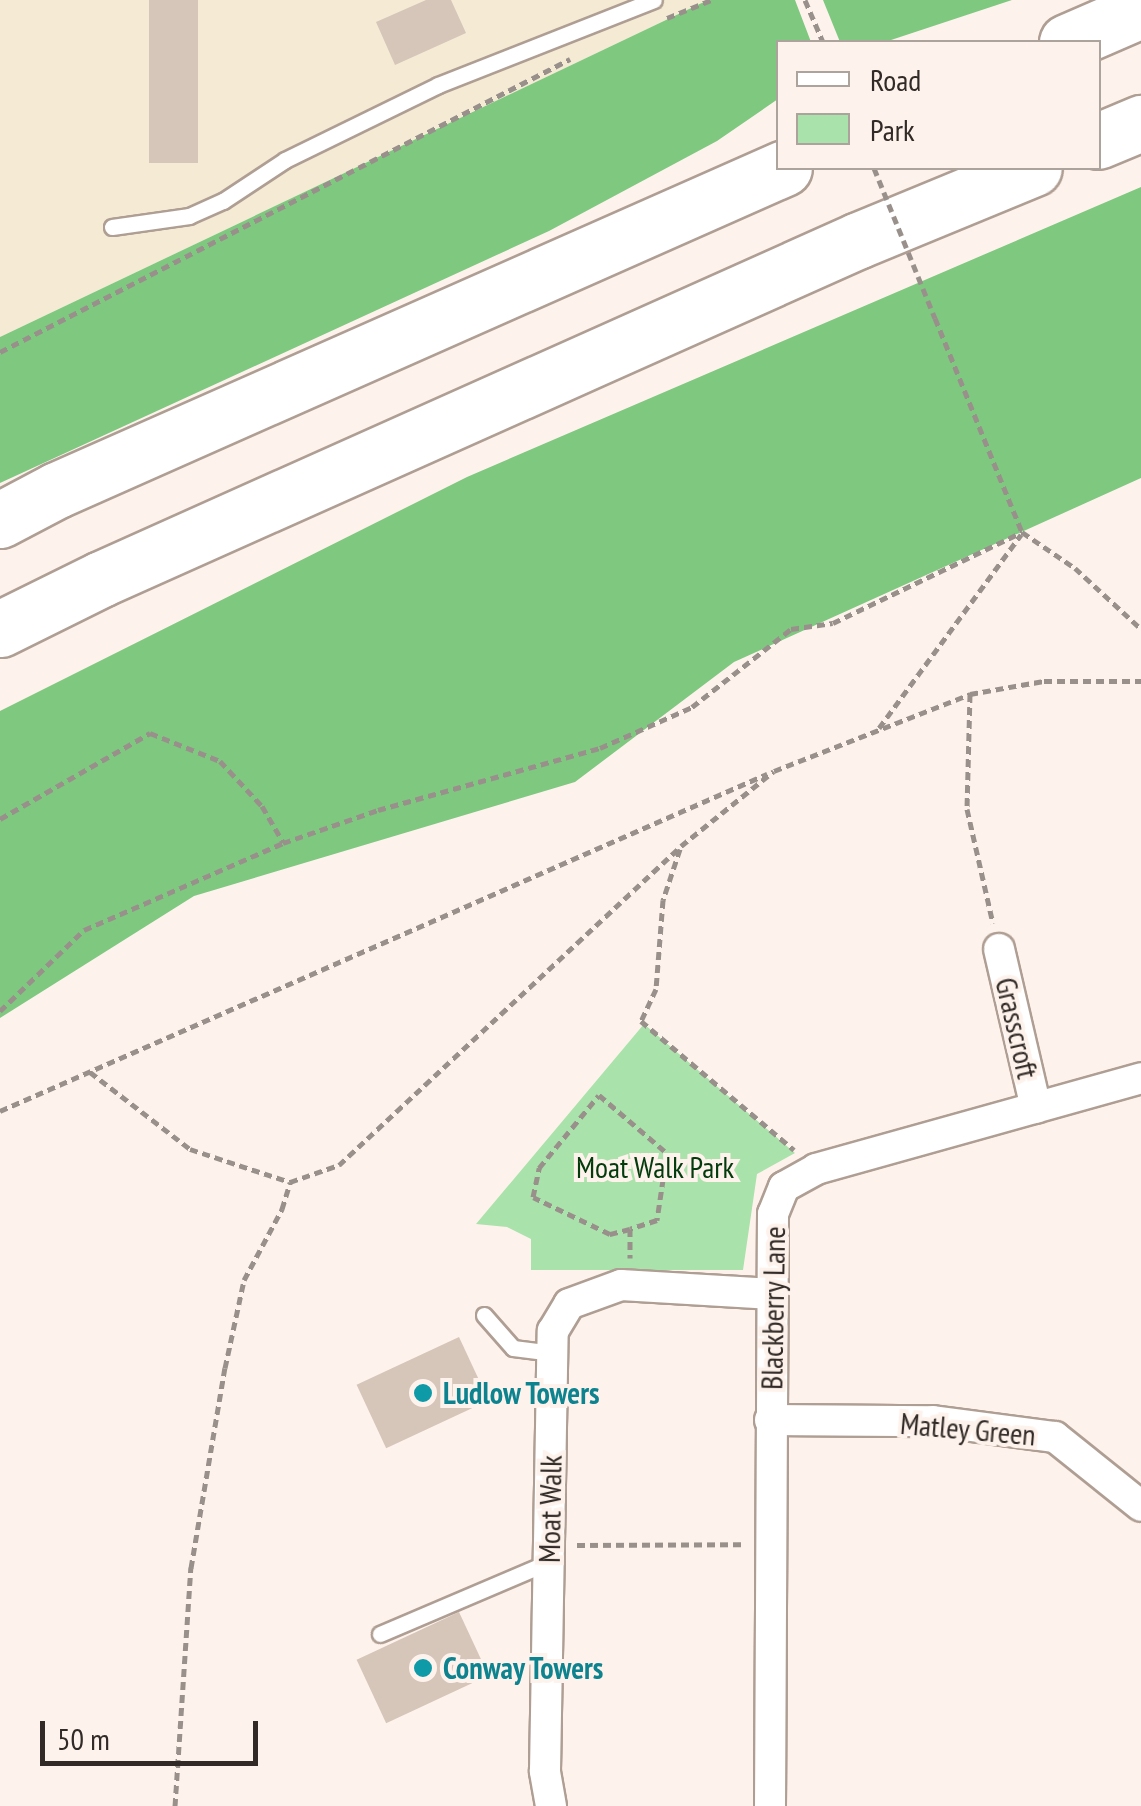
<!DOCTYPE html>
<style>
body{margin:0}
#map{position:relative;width:1141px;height:1806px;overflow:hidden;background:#fef3ec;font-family:"PT Sans Narrow",sans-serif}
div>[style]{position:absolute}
.industrial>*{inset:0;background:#f5ebd5}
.green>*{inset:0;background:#a9e2aa}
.forest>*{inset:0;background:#7ec880}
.building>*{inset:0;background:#d6c5b9;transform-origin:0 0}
.path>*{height:5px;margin-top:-2.5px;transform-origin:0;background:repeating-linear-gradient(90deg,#99908b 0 8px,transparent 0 13px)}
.roads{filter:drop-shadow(2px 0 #af9e93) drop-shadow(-2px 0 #af9e93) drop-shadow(0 2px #af9e93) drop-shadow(0 -2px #af9e93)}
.service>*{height:15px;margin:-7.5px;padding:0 7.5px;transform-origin:7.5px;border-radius:7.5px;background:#fff}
.minor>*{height:30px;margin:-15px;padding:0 15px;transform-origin:15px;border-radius:15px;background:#fff}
.motorway>*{height:55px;margin:-27.5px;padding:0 27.5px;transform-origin:27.5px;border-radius:27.5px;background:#fff}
.path-bridge>*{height:5px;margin-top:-2.5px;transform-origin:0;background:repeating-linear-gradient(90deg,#99908b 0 8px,transparent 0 13px)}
.dots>*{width:28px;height:28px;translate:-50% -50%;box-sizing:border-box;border:5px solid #fef3ec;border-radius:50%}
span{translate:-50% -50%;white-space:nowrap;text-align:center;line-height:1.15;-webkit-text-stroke:8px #fef3ec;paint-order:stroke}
.street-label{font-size:30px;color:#312a26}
.park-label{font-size:30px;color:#043b0c}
.culture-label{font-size:30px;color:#0d838f;font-weight:700}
.left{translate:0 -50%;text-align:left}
.legend{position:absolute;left:776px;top:40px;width:325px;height:130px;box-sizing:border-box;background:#fef3ec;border:2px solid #aca39d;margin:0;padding:12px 18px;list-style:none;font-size:30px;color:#312a26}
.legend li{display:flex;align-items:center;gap:20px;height:50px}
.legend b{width:50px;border:2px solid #aca39d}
.scale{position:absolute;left:40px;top:1721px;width:218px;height:45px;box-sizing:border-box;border:5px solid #312a26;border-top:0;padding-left:12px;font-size:30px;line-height:35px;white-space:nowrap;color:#312a26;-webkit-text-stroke:8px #fef3ec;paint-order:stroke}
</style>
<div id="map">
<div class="industrial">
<i style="clip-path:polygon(0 0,708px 0,0 337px)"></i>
</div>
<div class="green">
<i style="clip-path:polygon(644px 1024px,795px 1153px,757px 1174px,743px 1270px,531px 1270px,531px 1239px,507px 1227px,476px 1224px)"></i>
</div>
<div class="forest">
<i style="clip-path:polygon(708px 0,795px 0,811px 42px,778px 42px,778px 99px,717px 141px,549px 231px,0 483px,0 337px)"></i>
<i style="clip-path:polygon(823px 0,1012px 0,885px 42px,840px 42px)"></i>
<i style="clip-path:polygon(1141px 187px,1141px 478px,734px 662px,575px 782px,194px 896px,0 1018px,0 711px,467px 477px)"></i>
</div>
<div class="building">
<i style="left:149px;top:0;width:49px;height:163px"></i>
<i style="clip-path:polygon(426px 0,451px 0,466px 33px,395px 65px,376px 22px)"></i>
<i style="left:459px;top:1337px;width:70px;height:113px;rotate:65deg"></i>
<i style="left:459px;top:1612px;width:70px;height:113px;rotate:65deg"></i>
</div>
<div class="path">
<i style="left:805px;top:0;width:46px;rotate:66.8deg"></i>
<i style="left:667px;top:18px;width:48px;rotate:-22.2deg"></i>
<i style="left:935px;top:318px;width:231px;rotate:67.9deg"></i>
<i style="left:1022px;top:532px;width:64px;rotate:34.2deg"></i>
<i style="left:1075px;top:568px;width:90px;rotate:42.7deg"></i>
<i style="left:0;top:352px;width:641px;rotate:-27.2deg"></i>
<i style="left:970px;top:694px;width:115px;rotate:91.5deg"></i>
<i style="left:967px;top:809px;width:117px;rotate:77.2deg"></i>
<i style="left:879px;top:728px;width:240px;rotate:-53.7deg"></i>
<i style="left:0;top:819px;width:173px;rotate:-29.8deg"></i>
<i style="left:150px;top:733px;width:75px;rotate:21.8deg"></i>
<i style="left:220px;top:761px;width:62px;rotate:47deg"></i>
<i style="left:262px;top:806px;width:42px;rotate:59.7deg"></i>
<i style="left:680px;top:849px;width:54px;rotate:108.4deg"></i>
<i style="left:663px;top:900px;width:89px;rotate:94.5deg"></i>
<i style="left:656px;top:989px;width:35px;rotate:115deg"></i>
<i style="left:641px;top:1021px;width:200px;rotate:40.1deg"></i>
<i style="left:0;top:1011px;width:117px;rotate:-44deg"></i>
<i style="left:84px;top:930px;width:217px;rotate:-23.6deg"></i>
<i style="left:283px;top:843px;width:101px;rotate:-19.2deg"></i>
<i style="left:378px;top:810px;width:230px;rotate:-15.6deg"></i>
<i style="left:600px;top:748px;width:101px;rotate:-24deg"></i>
<i style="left:692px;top:707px;width:126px;rotate:-38.2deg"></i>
<i style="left:791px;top:629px;width:42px;rotate:-8.1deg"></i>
<i style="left:833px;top:623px;width:210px;rotate:-25.7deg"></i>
<i style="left:90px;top:1072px;width:126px;rotate:37.6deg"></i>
<i style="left:190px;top:1149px;width:105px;rotate:18.3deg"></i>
<i style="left:0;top:1111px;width:838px;rotate:-23.72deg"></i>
<i style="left:630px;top:1229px;width:21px;rotate:166deg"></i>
<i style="left:610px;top:1234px;width:85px;rotate:-154.3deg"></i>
<i style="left:533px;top:1197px;width:30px;rotate:-78deg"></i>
<i style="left:539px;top:1168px;width:94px;rotate:-50.6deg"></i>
<i style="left:599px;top:1095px;width:89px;rotate:40.5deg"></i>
<i style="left:667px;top:1153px;width:68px;rotate:98.5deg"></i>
<i style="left:657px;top:1220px;width:28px;rotate:162deg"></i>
<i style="left:630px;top:1229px;width:29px;rotate:90deg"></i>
<i style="left:577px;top:1545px;width:164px;rotate:-0.3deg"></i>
<i style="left:175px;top:1806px;width:239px;rotate:-86.2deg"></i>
<i style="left:191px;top:1568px;width:203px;rotate:-80.4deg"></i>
<i style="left:225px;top:1368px;width:90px;rotate:-77.8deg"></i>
<i style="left:244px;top:1280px;width:81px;rotate:-61.8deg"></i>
<i style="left:282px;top:1209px;width:28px;rotate:-73deg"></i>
<i style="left:290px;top:1182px;width:52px;rotate:-19.1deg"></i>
<i style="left:339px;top:1165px;width:468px;rotate:-43deg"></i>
<i style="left:681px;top:846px;width:119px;rotate:-38.9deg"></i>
<i style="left:774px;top:771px;width:211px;rotate:-21.4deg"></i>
<i style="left:970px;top:694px;width:75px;rotate:-10deg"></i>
<i style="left:1044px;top:681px;width:97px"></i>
</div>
<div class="roads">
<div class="service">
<i style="left:112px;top:227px;width:78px;rotate:-8.1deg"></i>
<i style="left:189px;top:216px;width:37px;rotate:-24deg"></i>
<i style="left:223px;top:201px;width:74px;rotate:-33.5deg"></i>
<i style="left:285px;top:160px;width:170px;rotate:-26.1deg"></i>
<i style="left:438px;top:85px;width:232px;rotate:-21.5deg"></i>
<i style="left:484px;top:1315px;width:44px;rotate:48.7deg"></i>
<i style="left:513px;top:1348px;width:40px;rotate:7.1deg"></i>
<i style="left:380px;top:1634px;width:184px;rotate:-23.1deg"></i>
</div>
<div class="minor">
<i style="left:999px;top:949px;width:163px;rotate:76.9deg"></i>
<i style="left:770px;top:1420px;width:163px;rotate:0.4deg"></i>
<i style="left:933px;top:1421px;width:123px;rotate:7.5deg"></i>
<i style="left:1055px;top:1437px;width:110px;rotate:38.7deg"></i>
<i style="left:551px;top:1806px;width:36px;rotate:-100deg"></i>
<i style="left:545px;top:1771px;width:440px;rotate:-89deg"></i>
<i style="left:553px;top:1331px;width:31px;rotate:-59deg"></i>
<i style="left:569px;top:1304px;width:55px;rotate:-20.1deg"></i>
<i style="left:621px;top:1285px;width:152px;rotate:3.4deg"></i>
<i style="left:770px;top:1806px;width:592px;rotate:-89.71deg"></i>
<i style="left:773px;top:1214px;width:29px;rotate:-68deg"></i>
<i style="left:784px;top:1187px;width:37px;rotate:-29deg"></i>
<i style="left:816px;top:1169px;width:337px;rotate:-15.6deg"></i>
</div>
<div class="motorway">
<i style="left:1067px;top:42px;width:81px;rotate:-23.4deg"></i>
<i style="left:1098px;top:141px;width:47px;rotate:-22.7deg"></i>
<i style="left:0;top:520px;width:64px;rotate:-27.8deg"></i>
<i style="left:57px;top:490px;width:795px;rotate:-23.89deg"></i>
<i style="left:0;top:629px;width:113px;rotate:-26.3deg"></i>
<i style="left:101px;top:579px;width:830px;rotate:-24.1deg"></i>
<i style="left:859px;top:240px;width:189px;rotate:-22.4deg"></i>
</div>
</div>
<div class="path-bridge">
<i style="left:874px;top:168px;width:162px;rotate:67.9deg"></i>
</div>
<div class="dots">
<i style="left:423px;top:1393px;background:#0f9aa8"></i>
<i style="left:423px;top:1668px;background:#0f9aa8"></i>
</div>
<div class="street-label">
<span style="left:1017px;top:1028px;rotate:77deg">Grasscroft</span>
<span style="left:773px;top:1308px;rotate:-89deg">Blackberry Lane</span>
<span style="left:968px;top:1429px;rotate:5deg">Matley Green</span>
<span style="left:550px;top:1509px;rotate:-89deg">Moat Walk</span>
</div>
<div class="park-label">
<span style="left:655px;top:1167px">Moat Walk Park</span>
</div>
<div class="culture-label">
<span class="left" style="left:443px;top:1393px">Ludlow Towers</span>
<span class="left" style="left:443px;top:1668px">Conway Towers</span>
</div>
<ul class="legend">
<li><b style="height:12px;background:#fff"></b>Road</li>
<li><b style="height:28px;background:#a9e2aa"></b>Park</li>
</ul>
<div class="scale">50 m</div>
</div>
